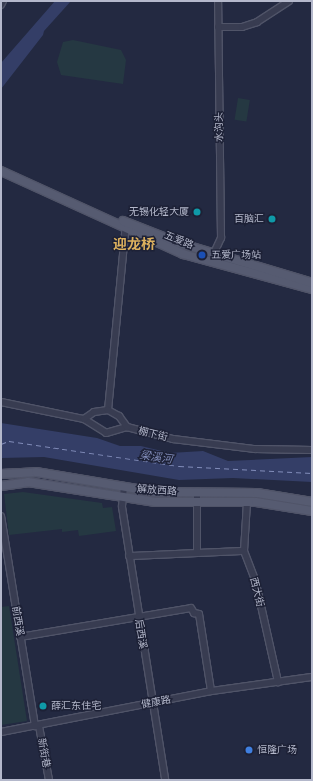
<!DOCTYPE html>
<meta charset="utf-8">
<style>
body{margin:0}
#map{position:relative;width:313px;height:781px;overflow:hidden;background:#232941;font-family:"IBM Plex Sans","Noto Sans SC",sans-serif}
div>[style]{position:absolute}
.green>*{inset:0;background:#253842;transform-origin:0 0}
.water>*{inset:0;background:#343e67}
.ferry>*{height:1px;margin-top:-0.5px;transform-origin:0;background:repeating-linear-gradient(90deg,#818cb9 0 5px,transparent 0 9px)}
.roads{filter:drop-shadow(1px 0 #505468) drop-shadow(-1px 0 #505468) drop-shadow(0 1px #505468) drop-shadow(0 -1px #505468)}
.minor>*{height:6px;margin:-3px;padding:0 3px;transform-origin:3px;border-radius:3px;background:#383c51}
.major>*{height:8px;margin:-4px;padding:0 4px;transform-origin:4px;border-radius:4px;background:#565b71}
.dots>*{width:11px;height:11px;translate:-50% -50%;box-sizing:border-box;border:2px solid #1d2136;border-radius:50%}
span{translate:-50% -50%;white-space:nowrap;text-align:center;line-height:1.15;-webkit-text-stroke:3px #1d2136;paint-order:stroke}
.street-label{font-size:10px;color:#b4b8cb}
.poi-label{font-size:10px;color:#b4b8cb}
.right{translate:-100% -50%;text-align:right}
.left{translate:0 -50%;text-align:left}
.water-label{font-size:11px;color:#818cb9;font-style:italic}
.district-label{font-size:14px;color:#ddb15e;font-weight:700}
.frame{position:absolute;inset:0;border:2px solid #b4b8cb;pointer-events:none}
</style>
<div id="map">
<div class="green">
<i style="clip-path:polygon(73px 40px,121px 50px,126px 60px,123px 84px,61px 75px,57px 62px,63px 42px)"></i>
<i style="left:238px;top:98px;width:12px;height:22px;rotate:9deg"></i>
<i style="clip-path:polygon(23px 492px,102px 503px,103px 508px,112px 507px,116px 531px,79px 536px,78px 530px,62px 532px,62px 529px,9px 535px,4px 494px)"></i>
<i style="clip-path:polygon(9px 606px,27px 721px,1px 725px,1px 607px)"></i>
</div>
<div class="water">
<i style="clip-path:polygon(55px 1px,71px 1px,44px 31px,43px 35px,1px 89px,1px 63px)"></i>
<i style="clip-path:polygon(1px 423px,97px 438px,120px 446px,141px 446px,170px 453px,203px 451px,228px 461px,312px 457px,312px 482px,233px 478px,179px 480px,44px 457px,1px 458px)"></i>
</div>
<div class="ferry">
<i style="left:1px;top:444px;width:9px;rotate:-21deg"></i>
<i style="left:9px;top:441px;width:172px;rotate:8.4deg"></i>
<i style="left:179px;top:466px;width:133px;rotate:3deg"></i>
</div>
<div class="roads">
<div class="minor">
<i style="left:1px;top:5px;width:4px;rotate:-63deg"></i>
<i style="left:218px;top:27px;width:24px"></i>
<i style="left:242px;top:27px;width:16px;rotate:-18deg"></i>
<i style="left:257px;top:22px;width:38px;rotate:-33deg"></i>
<i style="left:214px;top:253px;width:17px;rotate:-65deg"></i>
<i style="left:221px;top:238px;width:237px;rotate:-90.7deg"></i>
<i style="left:1px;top:402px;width:85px;rotate:11.6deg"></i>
<i style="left:84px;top:419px;width:26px;rotate:32deg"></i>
<i style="left:106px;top:433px;width:22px;rotate:-16deg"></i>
<i style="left:127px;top:427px;width:48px;rotate:14.6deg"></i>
<i style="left:173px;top:439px;width:83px;rotate:7deg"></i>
<i style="left:255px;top:449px;width:57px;rotate:1deg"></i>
<i style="left:108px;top:410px;width:187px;rotate:-84.5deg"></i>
<i style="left:84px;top:419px;width:12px;rotate:-35deg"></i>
<i style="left:94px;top:412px;width:14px;rotate:-8deg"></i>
<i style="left:108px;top:410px;width:13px;rotate:29deg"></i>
<i style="left:119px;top:416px;width:14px;rotate:54deg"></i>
<i style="left:124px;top:487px;width:20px;rotate:96deg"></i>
<i style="left:122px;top:507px;width:276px;rotate:81deg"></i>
<i style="left:247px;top:502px;width:49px;rotate:93.5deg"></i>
<i style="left:244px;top:551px;width:30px;rotate:69deg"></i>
<i style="left:255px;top:579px;width:106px;rotate:77.4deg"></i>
<i style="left:1px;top:516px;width:213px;rotate:80.8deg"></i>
<i style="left:197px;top:553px;width:60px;rotate:-90deg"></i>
<i style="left:129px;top:556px;width:115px;rotate:-2.5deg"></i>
<i style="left:20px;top:637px;width:173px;rotate:-9.6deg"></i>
<i style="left:191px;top:608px;width:6px;rotate:59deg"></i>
<i style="left:194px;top:613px;width:5px;rotate:11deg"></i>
<i style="left:199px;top:614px;width:78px;rotate:81.1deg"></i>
<i style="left:39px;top:726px;width:55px;rotate:79.5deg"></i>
<i style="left:1px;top:732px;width:214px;rotate:-11deg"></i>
<i style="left:211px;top:691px;width:102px;rotate:-7.9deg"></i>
</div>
<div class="major">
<i style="left:1px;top:171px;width:200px;rotate:24.5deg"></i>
<i style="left:183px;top:254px;width:134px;rotate:15.2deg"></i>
<i style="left:123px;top:221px;width:60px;rotate:21.4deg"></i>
<i style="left:179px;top:243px;width:139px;rotate:16.7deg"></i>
<i style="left:1px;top:474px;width:35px;rotate:-3deg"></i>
<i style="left:36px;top:472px;width:122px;rotate:9.5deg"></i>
<i style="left:156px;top:492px;width:101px;rotate:0.6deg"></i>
<i style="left:257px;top:493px;width:56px;rotate:9.3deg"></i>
<i style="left:1px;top:486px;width:27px;rotate:-8deg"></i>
<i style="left:28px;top:482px;width:129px;rotate:8.9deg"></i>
<i style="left:155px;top:502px;width:101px"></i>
<i style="left:256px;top:502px;width:57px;rotate:9.1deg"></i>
</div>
</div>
<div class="dots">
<i style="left:197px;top:212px;background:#0f9aa8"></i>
<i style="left:272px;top:219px;background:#0f9aa8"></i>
<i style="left:202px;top:255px;background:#1a4fb4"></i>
<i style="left:43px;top:706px;background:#0f9aa8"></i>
<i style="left:249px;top:750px;background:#3f7fe0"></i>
</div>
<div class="street-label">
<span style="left:219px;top:127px;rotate:-91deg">水沟头</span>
<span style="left:179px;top:240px;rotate:22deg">五爱路</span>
<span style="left:153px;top:434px;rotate:14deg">棚下街</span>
<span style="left:157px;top:490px;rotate:4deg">解放西路</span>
<span style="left:257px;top:592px;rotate:76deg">西大街</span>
<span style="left:18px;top:621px;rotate:81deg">前西溪</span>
<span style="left:141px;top:634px;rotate:81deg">后西溪</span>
<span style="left:156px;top:702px;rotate:-11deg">健康路</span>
<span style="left:44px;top:753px;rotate:80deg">新街巷</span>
</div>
<div class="poi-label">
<span class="right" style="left:189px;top:212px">无锡化轻大厦</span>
<span class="right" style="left:264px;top:219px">百脑汇</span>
<span class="left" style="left:211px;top:255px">五爱广场站</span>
<span class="left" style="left:51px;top:706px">薛汇东住宅</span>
<span class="left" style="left:257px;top:750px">恒隆广场</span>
</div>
<div class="water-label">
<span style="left:156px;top:457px;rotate:8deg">梁溪河</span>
</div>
<div class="district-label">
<span style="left:134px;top:244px">迎龙桥</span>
</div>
<div class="frame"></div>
</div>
